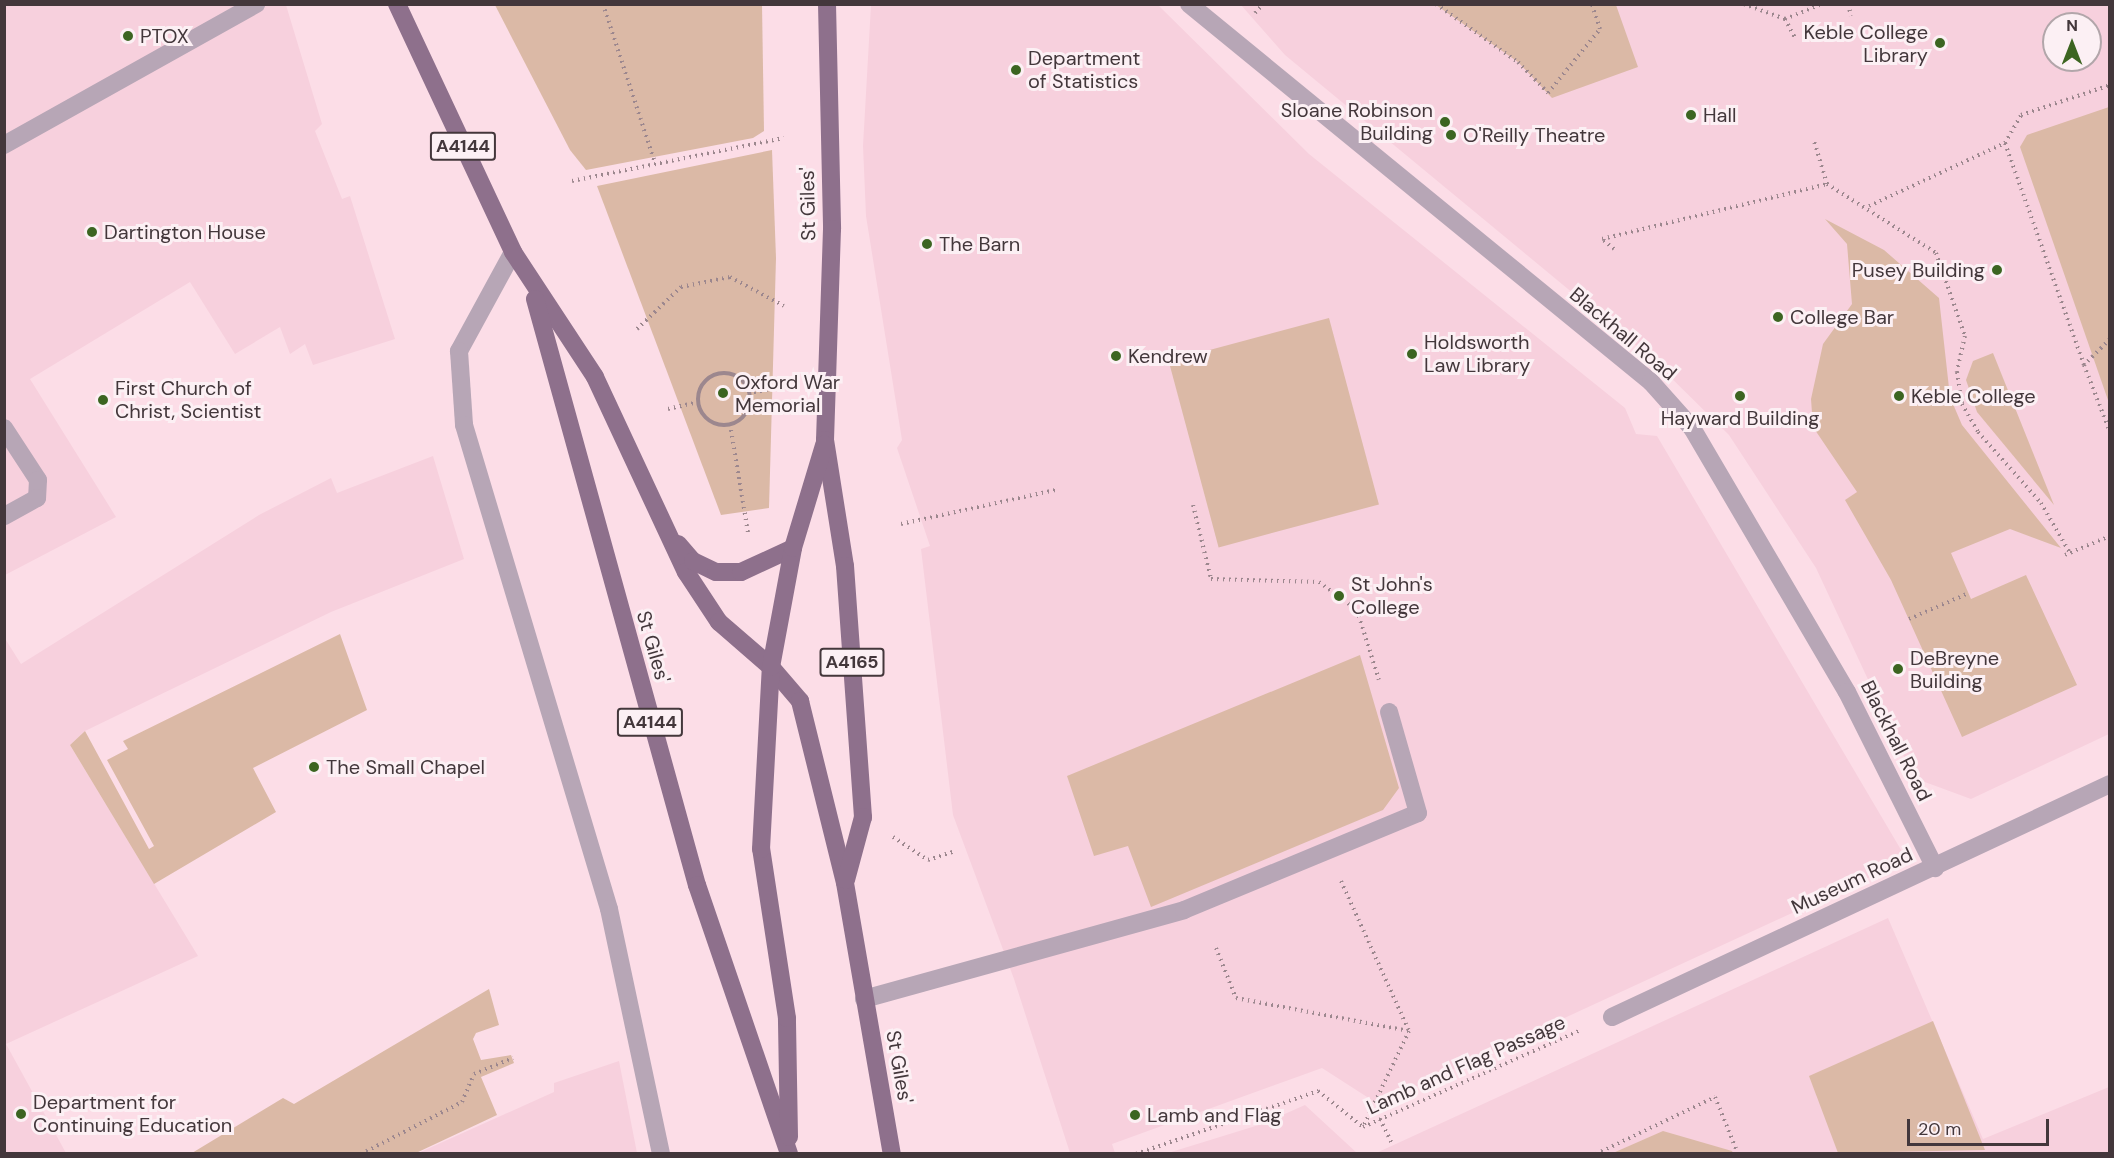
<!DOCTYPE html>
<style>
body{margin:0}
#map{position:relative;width:2114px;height:1158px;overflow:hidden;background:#fcdde7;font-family:"DM Sans",sans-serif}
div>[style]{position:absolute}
.built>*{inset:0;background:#f7d0dd}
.green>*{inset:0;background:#dbb9a6;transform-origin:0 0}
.path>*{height:4px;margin-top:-2px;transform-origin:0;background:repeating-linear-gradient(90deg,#9c878e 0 1.5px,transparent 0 6px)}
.path>.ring{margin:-2px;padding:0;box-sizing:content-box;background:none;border:4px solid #9c878e;border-radius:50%}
.minor>*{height:18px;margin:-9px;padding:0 9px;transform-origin:9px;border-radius:9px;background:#b7a6b6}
.major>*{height:18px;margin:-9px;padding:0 9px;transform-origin:9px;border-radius:9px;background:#8e708c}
.dots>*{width:16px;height:16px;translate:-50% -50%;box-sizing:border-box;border:3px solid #fcf0f4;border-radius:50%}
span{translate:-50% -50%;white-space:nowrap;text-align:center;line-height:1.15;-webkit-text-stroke:6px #fcf0f4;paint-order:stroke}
.shield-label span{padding:2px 4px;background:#fcf0f4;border:2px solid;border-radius:4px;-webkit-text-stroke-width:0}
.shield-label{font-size:18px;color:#43373b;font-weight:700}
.poi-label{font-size:20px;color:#43373b}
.right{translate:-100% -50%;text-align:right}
.left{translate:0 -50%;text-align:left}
.street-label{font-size:20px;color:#43373b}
.frame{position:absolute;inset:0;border:6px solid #43373b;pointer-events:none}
.north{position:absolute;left:2042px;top:12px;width:60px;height:60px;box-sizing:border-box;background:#fcf0f4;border:2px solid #b2a6aa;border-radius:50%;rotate:0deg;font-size:16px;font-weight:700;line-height:24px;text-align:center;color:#43373b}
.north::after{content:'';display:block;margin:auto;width:21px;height:27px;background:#3c6521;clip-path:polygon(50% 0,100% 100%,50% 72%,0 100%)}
.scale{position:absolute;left:1907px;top:1119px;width:142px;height:27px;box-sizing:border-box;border:3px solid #43373b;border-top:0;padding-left:8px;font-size:18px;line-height:21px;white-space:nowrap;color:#43373b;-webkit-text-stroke:4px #fcf0f4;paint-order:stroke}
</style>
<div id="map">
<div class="built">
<i style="clip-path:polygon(5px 5px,286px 5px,322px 124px,315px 131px,342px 199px,350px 196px,395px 339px,313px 365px,305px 344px,290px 354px,280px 327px,235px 354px,190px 282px,30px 379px,116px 517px,5px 575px)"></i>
<i style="clip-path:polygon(871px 5px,1158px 5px,1309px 154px,1625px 408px,1636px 434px,1657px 436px,1907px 860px,1378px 1104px,1322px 1068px,1112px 1144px,1115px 1153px,1070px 1153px,1014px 979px,953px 815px,921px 549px,930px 546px,897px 448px,902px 440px,866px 216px,863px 146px)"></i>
<i style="clip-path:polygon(evenodd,1241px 5px,2109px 5px,2109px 734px,1971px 799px,1914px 778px,1816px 568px,1729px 435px,1649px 356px,1285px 55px,1241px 5px,2054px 24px,2090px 24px,2090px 60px,2054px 60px,2054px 24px)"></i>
<i style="clip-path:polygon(433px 456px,464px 559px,331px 612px,85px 731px,70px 745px,198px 956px,6px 1044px,66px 1153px,5px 1153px,4px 637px,21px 664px,259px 515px,331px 478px,337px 493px)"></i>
<i style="clip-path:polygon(1888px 918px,1983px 1139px,2109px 1087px,2109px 1153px,1374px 1154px)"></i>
<i style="clip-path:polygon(619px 1061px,637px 1153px,416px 1154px,554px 1092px,554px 1083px)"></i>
<i style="clip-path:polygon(1305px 1105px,1357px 1153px,1168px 1153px,1262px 1124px)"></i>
</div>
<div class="green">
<i style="clip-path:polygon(495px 5px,762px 5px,764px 131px,753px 138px,586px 170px,570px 150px)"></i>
<i style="clip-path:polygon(1436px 5px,1616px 5px,1638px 67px,1552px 98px,1518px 62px)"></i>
<i style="clip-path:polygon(2109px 107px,2110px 107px,2109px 403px,2020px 147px,2027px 135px)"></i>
<i style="clip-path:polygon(772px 150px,776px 258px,769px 508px,721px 515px,597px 186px)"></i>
<i style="clip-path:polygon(1825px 219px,1884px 250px,1939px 298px,1950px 397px,1962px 425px,2061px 548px,2010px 529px,1951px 553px,1971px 599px,2026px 575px,2077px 685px,1962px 737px,1891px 580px,1845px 500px,1857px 492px,1813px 427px,1811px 399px,1823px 344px,1852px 304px,1847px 244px)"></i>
<i style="left:1329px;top:318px;width:193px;height:166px;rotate:75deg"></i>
<i style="clip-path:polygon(1993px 353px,2054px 505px,1977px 412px,1966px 380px,1973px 361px)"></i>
<i style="clip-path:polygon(340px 634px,367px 710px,253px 768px,276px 812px,154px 884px,70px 745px,85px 731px,149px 849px,154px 846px,107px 760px,128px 749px,123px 741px)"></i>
<i style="clip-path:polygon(1360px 655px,1399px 788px,1383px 810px,1151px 907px,1128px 846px,1094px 856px,1067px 776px)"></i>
<i style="clip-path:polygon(489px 989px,499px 1025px,476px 1033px,473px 1039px,481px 1060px,511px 1055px,514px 1063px,481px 1077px,497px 1115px,416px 1153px,192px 1153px,283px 1098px,294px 1104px)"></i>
<i style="clip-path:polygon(1933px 1021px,1985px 1150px,1838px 1153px,1809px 1076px)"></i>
<i style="clip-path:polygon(1663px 1131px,1732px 1151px,1733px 1153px,1613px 1153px)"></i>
</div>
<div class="path">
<i style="left:603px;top:4px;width:167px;rotate:71.9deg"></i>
<i style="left:1436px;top:4px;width:100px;rotate:35.3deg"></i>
<i style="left:1518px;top:62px;width:43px;rotate:45.9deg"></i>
<i style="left:1548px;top:93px;width:82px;rotate:-50.9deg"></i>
<i style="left:1600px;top:29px;width:26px;rotate:-108deg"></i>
<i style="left:1744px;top:4px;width:44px;rotate:20.1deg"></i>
<i style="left:1785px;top:19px;width:40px;rotate:-22deg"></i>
<i style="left:1848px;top:4px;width:12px;rotate:76deg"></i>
<i style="left:1255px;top:13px;width:12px;rotate:-48deg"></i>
<i style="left:1785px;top:19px;width:21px;rotate:62deg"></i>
<i style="left:572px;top:181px;width:216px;rotate:-11.5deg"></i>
<i style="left:1827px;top:184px;width:129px;rotate:32.3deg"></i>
<i style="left:1936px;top:253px;width:88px;rotate:70.7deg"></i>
<i style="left:1965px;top:336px;width:37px;rotate:103deg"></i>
<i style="left:1957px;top:372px;width:32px;rotate:81deg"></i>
<i style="left:1962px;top:404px;width:32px;rotate:60deg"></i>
<i style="left:1978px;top:432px;width:95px;rotate:48.4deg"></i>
<i style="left:2041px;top:503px;width:58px;rotate:59.9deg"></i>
<i style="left:1869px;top:206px;width:150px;rotate:-24.9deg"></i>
<i style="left:1614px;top:249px;width:16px;rotate:-140deg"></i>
<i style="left:1602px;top:239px;width:232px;rotate:-13.7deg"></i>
<i style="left:1827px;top:184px;width:45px;rotate:-106.8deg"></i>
<i style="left:637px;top:329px;width:61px;rotate:-43.7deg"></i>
<i style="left:681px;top:287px;width:50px;rotate:-11.5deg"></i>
<i style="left:730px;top:277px;width:61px;rotate:28.2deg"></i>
<i style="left:2110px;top:339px;width:37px;rotate:135deg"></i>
<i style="left:2084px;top:365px;width:72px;rotate:68.8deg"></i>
<i style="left:2084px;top:365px;width:236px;rotate:-109.6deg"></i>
<i style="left:2005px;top:143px;width:32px;rotate:-60deg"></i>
<i style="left:2021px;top:115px;width:94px;rotate:-18.6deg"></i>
<i class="ring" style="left:698px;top:373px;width:48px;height:48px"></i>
<i style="left:748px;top:393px;width:31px;rotate:-9deg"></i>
<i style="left:668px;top:409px;width:31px;rotate:-13deg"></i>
<i style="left:730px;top:424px;width:110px;rotate:80.6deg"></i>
<i style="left:1193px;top:505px;width:76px;rotate:76.3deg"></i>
<i style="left:1211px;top:579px;width:108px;rotate:1.6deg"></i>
<i style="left:1319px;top:582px;width:47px;rotate:36.4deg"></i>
<i style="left:1357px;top:610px;width:73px;rotate:72.6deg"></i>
<i style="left:901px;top:524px;width:158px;rotate:-12.4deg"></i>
<i style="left:2065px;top:555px;width:49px;rotate:-22.9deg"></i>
<i style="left:1909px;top:619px;width:65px;rotate:-23.4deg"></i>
<i style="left:893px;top:837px;width:42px;rotate:33.3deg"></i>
<i style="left:928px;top:860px;width:26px;rotate:-18deg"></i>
<i style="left:1341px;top:881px;width:165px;rotate:65.6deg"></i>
<i style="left:1409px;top:1031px;width:106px;rotate:115.6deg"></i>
<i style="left:1216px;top:948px;width:54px;rotate:68.2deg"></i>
<i style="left:1236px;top:998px;width:176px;rotate:10.8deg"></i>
<i style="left:1380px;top:1119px;width:28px;rotate:64deg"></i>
<i style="left:361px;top:1154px;width:114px;rotate:-27.2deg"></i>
<i style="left:462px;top:1102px;width:30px;rotate:-67deg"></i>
<i style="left:474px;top:1074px;width:42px;rotate:-22.3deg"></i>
<i style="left:1136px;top:1154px;width:193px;rotate:-19.1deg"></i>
<i style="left:1318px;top:1091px;width:58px;rotate:38.7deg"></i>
<i style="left:1363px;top:1127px;width:239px;rotate:-24deg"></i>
<i style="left:1596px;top:1154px;width:132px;rotate:-25.6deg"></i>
<i style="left:1715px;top:1097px;width:61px;rotate:68deg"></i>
</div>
<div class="minor">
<i style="left:1189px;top:4px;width:597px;rotate:39.29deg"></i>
<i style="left:1651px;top:382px;width:62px;rotate:48.3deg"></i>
<i style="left:1692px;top:428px;width:306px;rotate:59.6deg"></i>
<i style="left:1847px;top:692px;width:197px;rotate:63.4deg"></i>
<i style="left:4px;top:145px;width:289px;rotate:-29.2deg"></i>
<i style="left:513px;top:252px;width:113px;rotate:118.6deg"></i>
<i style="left:459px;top:351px;width:74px;rotate:86.1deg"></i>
<i style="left:464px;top:425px;width:505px;rotate:73.32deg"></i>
<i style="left:609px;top:909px;width:250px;rotate:78deg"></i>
<i style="left:4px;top:428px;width:62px;rotate:56.8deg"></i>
<i style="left:38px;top:480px;width:18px;rotate:93deg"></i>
<i style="left:37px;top:498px;width:38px;rotate:151deg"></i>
<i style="left:864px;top:999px;width:332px;rotate:-15.5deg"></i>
<i style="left:1184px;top:910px;width:253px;rotate:-22.5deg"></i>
<i style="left:1418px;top:813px;width:105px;rotate:-106deg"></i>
<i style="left:1612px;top:1017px;width:550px;rotate:-25.07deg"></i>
</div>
<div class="major">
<i style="left:397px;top:4px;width:274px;rotate:64.9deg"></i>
<i style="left:513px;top:252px;width:149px;rotate:56.7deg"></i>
<i style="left:595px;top:377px;width:215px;rotate:65deg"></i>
<i style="left:686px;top:572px;width:60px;rotate:56.6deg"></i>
<i style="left:719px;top:622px;width:69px;rotate:40.9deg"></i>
<i style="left:771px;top:667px;width:45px;rotate:49.5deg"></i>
<i style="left:800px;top:701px;width:187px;rotate:76.1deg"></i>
<i style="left:845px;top:883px;width:275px;rotate:80.2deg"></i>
<i style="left:827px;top:4px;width:225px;rotate:88.7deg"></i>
<i style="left:832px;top:229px;width:211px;rotate:91.9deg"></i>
<i style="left:825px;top:440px;width:128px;rotate:81deg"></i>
<i style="left:845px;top:566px;width:252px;rotate:85.9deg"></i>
<i style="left:863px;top:817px;width:65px;rotate:105.1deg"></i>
<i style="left:535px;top:299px;width:608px;rotate:74.55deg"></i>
<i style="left:697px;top:885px;width:284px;rotate:71.1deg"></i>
<i style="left:678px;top:544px;width:23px;rotate:49deg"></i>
<i style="left:693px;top:561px;width:25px;rotate:26deg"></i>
<i style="left:716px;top:572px;width:25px"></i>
<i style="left:741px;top:572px;width:57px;rotate:-24.8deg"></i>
<i style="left:789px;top:1137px;width:119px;rotate:-91deg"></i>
<i style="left:787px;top:1018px;width:171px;rotate:-98.7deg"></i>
<i style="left:761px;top:849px;width:182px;rotate:-86.9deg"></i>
<i style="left:771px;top:667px;width:121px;rotate:-79.5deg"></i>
<i style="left:793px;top:548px;width:108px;rotate:-73.2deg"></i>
</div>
<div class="dots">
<i style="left:128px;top:36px;background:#3c6521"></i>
<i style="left:1940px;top:43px;background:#3c6521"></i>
<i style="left:1016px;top:70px;background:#3c6521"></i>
<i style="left:1691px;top:115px;background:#3c6521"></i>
<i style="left:1445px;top:122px;background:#3c6521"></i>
<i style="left:1451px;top:135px;background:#3c6521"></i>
<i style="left:92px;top:232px;background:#3c6521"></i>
<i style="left:927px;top:244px;background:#3c6521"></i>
<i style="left:1997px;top:270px;background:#3c6521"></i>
<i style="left:1778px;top:317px;background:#3c6521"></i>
<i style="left:1412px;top:354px;background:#3c6521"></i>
<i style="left:1116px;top:356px;background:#3c6521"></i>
<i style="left:723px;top:393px;background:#3c6521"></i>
<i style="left:1740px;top:396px;background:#3c6521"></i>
<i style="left:1899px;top:396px;background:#3c6521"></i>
<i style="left:103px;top:400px;background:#3c6521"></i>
<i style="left:1339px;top:596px;background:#3c6521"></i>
<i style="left:1898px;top:669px;background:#3c6521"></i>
<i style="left:314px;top:767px;background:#3c6521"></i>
<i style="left:21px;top:1114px;background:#3c6521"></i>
<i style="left:1135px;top:1115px;background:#3c6521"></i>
</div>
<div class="shield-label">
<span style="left:463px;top:146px">A4144</span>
<span style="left:852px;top:662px">A4165</span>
<span style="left:650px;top:722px">A4144</span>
</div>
<div class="poi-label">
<span class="right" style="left:1928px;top:44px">Keble College<br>Library</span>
<span class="left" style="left:140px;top:36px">PTOX</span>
<span class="left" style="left:1028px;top:70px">Department<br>of Statistics</span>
<span class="right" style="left:1433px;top:122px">Sloane Robinson<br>Building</span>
<span class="left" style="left:1703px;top:115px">Hall</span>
<span class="left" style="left:1463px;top:135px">O'Reilly Theatre</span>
<span class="left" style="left:104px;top:232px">Dartington House</span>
<span class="left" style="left:939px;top:244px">The Barn</span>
<span class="right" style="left:1985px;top:270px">Pusey Building</span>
<span class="left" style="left:1790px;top:317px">College Bar</span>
<span class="left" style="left:1424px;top:354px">Holdsworth<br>Law Library</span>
<span class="left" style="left:1128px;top:356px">Kendrew</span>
<span class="left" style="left:735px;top:394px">Oxford War<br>Memorial</span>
<span class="left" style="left:115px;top:400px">First Church of<br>Christ, Scientist</span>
<span class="left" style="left:1911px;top:396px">Keble College</span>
<span style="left:1740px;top:418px">Hayward Building</span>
<span class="left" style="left:1351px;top:596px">St John's<br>College</span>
<span class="left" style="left:1910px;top:670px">DeBreyne<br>Building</span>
<span class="left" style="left:326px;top:767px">The Small Chapel</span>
<span class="left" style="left:33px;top:1114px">Department for<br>Continuing Education</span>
<span class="left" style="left:1147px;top:1115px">Lamb and Flag</span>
</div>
<div class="street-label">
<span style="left:808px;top:204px;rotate:-91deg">St Giles'</span>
<span style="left:1623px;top:334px;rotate:40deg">Blackhall Road</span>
<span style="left:653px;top:647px;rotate:74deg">St Giles'</span>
<span style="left:1896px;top:741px;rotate:63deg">Blackhall Road</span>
<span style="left:1852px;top:881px;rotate:-25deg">Museum Road</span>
<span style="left:1466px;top:1065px;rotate:-24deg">Lamb and Flag Passage</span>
<span style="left:899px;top:1067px;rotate:80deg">St Giles'</span>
</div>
<div class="frame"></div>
<div class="north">N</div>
<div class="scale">20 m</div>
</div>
